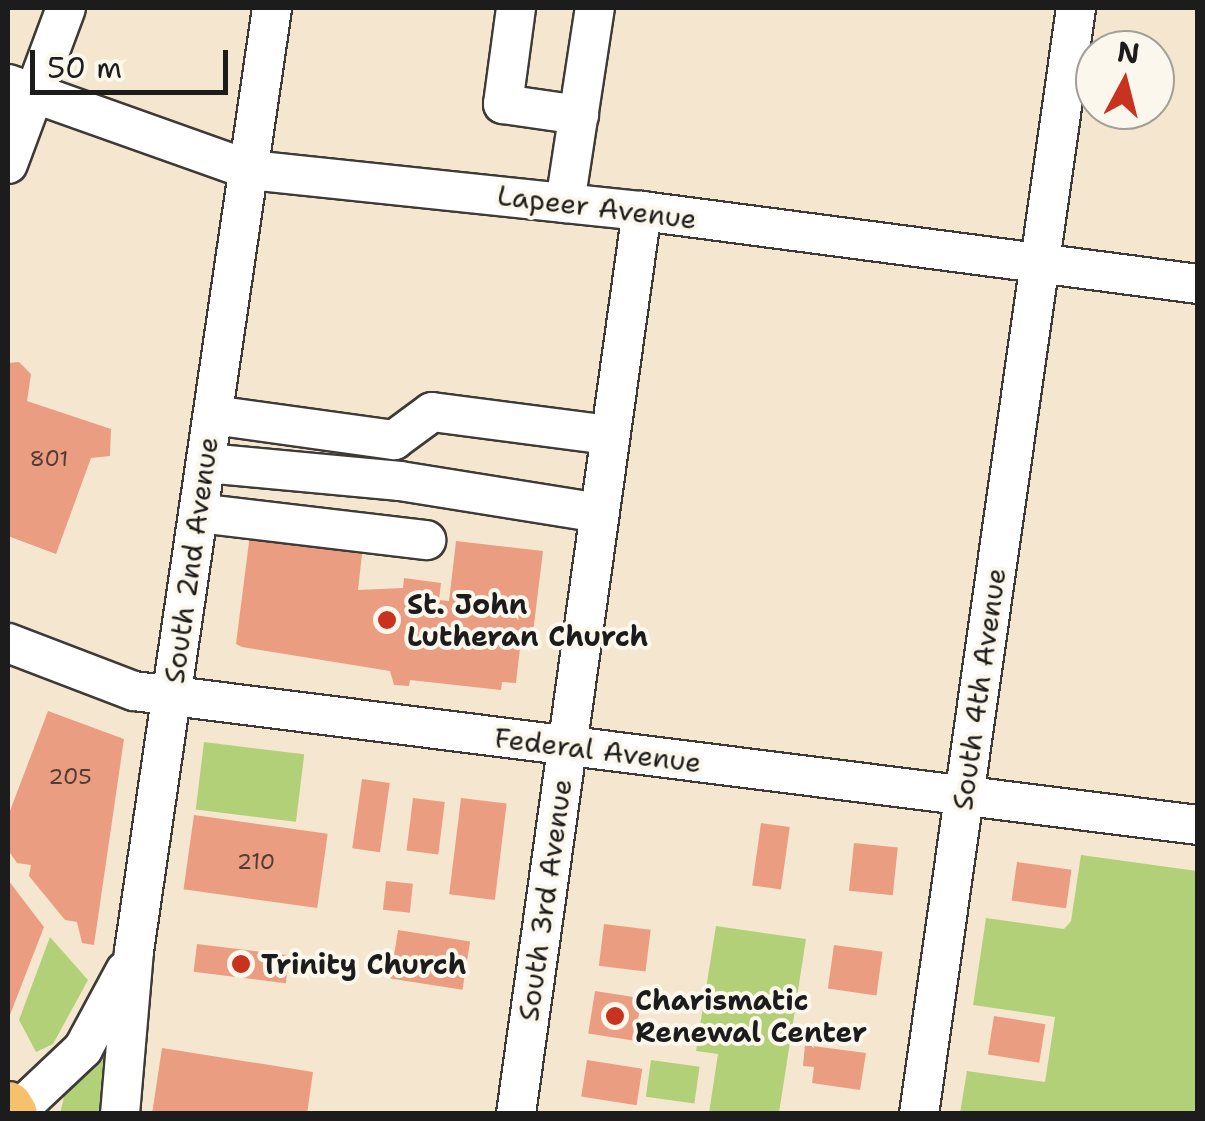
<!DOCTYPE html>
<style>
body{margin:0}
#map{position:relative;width:1205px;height:1121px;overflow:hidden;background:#f5e7cf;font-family:"Shantell Sans",sans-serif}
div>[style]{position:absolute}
.green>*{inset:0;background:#b2d077;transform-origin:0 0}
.building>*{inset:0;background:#eb9d81;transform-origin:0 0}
.roads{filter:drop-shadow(2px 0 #3d3a37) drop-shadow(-2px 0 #3d3a37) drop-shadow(0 2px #3d3a37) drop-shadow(0 -2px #3d3a37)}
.minor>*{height:38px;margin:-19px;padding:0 19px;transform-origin:19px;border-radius:19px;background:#fff}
.major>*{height:48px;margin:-24px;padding:0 24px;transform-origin:24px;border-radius:24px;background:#f7c06c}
.dots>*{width:28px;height:28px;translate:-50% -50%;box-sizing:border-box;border:5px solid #fbf7ec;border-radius:50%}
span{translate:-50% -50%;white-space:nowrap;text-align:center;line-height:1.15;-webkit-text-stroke:8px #fbf7ec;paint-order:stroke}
.number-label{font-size:22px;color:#503c35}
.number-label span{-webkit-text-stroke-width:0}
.street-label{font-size:28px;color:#1c1c1c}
.poi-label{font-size:28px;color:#1c1c1c;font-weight:700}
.left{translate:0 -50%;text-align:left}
.frame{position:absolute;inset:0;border:10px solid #1c1c1c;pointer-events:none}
.north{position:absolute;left:1075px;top:30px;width:100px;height:100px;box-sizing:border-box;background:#fbf7ec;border:2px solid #a29f99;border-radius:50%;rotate:7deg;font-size:28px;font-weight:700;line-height:40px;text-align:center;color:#1c1c1c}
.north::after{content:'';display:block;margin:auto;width:35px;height:45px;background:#c8321e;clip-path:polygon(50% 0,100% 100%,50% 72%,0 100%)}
.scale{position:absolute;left:30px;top:50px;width:198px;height:45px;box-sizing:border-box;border:5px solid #1c1c1c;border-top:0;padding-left:12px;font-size:30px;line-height:35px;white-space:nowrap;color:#1c1c1c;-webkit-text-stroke:8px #fbf7ec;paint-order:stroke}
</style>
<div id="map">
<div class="green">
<i style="left:204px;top:742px;width:101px;height:68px;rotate:7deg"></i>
<i style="clip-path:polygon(1081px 855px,1197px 871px,1197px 1113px,960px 1113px,967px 1071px,1045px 1082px,1055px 1017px,973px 1005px,986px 918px,1064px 929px,1071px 921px)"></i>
<i style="clip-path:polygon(716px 926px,806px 939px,779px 1113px,709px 1113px,718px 1054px,696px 1051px)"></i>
<i style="clip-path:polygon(50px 937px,88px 980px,53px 1044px,36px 1052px,19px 1020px)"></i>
<i style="clip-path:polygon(108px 1041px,110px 1113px,60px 1114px,66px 1088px)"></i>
<i style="left:651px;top:1060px;width:49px;height:37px;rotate:8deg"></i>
</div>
<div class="building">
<i style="clip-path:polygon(19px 362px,31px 374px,27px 401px,111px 429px,110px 456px,91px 458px,56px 554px,8px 536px,8px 363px)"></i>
<i style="clip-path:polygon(250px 534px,348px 546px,348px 552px,362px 554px,358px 590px,403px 588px,404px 578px,441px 583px,439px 600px,449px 601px,456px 541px,543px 551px,532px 641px,521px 640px,516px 683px,502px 682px,501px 690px,410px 680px,409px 686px,394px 685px,390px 671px,242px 647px,236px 644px)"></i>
<i style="clip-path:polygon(48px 711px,124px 739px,94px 945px,82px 943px,77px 922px,65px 920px,29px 876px,31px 865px,17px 863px,8px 850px,8px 816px)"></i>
<i style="left:362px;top:779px;width:28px;height:70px;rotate:8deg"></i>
<i style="left:413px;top:798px;width:32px;height:53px;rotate:7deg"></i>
<i style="left:461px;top:798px;width:46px;height:97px;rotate:7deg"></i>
<i style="left:194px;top:815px;width:135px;height:75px;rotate:8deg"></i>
<i style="left:761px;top:823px;width:29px;height:63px;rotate:8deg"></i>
<i style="left:854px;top:843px;width:44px;height:48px;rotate:6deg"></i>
<i style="left:1017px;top:862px;width:55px;height:39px;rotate:8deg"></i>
<i style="clip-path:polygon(8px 880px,44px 927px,8px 1020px)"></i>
<i style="left:386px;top:881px;width:27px;height:29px;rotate:6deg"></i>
<i style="left:604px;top:924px;width:47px;height:42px;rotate:7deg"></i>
<i style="left:398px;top:930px;width:73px;height:49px;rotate:9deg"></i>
<i style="left:197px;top:944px;width:93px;height:28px;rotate:7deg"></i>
<i style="left:834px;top:945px;width:49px;height:44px;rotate:8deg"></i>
<i style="left:595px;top:991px;width:47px;height:43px;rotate:9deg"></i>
<i style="left:994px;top:1016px;width:52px;height:39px;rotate:9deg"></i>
<i style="clip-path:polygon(805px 1045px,866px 1053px,860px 1090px,812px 1083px,814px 1067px,803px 1066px)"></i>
<i style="clip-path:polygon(162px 1048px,313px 1072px,307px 1114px,152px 1114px)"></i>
<i style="left:587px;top:1060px;width:56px;height:37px;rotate:9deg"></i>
</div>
<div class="roads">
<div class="minor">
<i style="left:516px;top:8px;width:97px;rotate:97.7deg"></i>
<i style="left:503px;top:104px;width:77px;rotate:8.2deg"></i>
<i style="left:8px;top:84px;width:257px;rotate:19.6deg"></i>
<i style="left:250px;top:170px;width:394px;rotate:6deg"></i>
<i style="left:642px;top:211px;width:561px;rotate:7.48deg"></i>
<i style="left:8px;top:164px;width:166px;rotate:-69.6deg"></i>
<i style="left:565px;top:203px;width:197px;rotate:-81.3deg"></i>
<i style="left:213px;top:415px;width:183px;rotate:7.9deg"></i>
<i style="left:394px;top:440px;width:47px;rotate:-36.4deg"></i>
<i style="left:432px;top:412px;width:179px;rotate:7.4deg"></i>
<i style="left:206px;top:463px;width:195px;rotate:5.3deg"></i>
<i style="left:400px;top:481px;width:202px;rotate:9.1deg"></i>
<i style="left:198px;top:513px;width:230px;rotate:6.8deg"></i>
<i style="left:8px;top:643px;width:135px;rotate:20.9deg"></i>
<i style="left:134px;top:691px;width:1072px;rotate:7.18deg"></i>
<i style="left:14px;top:1114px;width:95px;rotate:-43.3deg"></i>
<i style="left:83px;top:1049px;width:89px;rotate:-61.7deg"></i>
<i style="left:120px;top:1114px;width:164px;rotate:-85.1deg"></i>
<i style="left:134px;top:951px;width:953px;rotate:-81.67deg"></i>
<i style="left:516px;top:1114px;width:912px;rotate:-82.06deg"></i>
<i style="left:919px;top:1114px;width:1117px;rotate:-81.92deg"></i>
</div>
<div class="major">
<i style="left:8px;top:1106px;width:9px;rotate:58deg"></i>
</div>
</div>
<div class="dots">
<i style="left:387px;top:620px;background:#c8321e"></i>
<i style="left:241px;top:964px;background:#c8321e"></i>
<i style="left:615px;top:1016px;background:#c8321e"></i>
</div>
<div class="number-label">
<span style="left:49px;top:459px">801</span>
<span style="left:70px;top:777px">205</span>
<span style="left:256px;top:862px">210</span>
</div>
<div class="street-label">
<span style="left:597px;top:207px;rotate:7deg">Lapeer Avenue</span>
<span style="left:191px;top:560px;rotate:-82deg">South 2nd Avenue</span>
<span style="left:979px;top:689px;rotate:-82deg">South 4th Avenue</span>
<span style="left:598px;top:750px;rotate:7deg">Federal Avenue</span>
<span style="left:545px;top:900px;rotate:-82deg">South 3rd Avenue</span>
</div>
<div class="poi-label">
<span class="left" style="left:407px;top:620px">St. John<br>Lutheran Church</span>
<span class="left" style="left:261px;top:964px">Trinity Church</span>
<span class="left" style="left:635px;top:1016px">Charismatic<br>Renewal Center</span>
</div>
<div class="frame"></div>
<div class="north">N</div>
<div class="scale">50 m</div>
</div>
